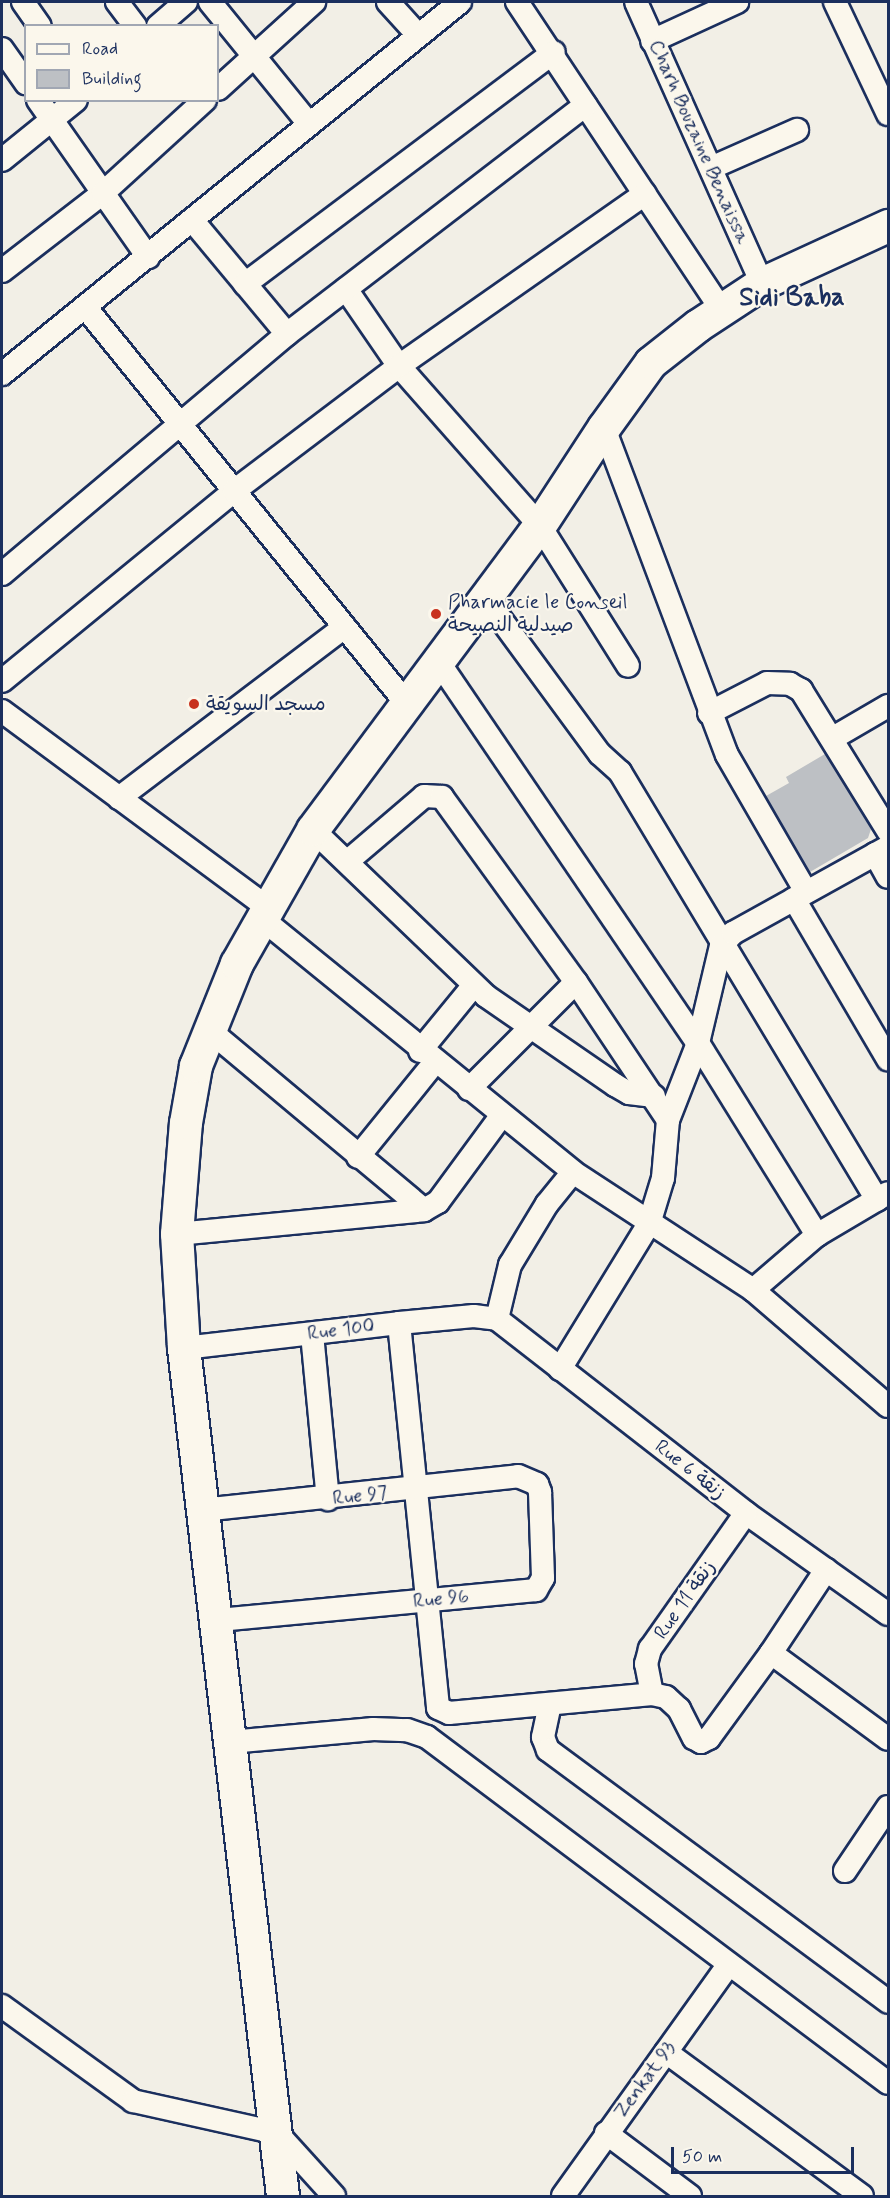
<!DOCTYPE html>
<meta charset="utf-8">
<style>
body{margin:0}
#map{position:relative;width:890px;height:2198px;overflow:hidden;background:#f2efe6;font-family:Mynerve,"Playpen Sans Arabic",sans-serif}
div>[style]{position:absolute}
.building>*{inset:0;background:#bdc0c4}
.roads{filter:drop-shadow(2px 0 #1b2f5e) drop-shadow(-2px 0 #1b2f5e) drop-shadow(0 2px #1b2f5e) drop-shadow(0 -2px #1b2f5e)}
.street>*{height:22px;margin:-11px;padding:0 11px;transform-origin:11px;border-radius:11px;background:#fbf7ec}
.secondary>*{height:32px;margin:-16px;padding:0 16px;transform-origin:16px;border-radius:16px;background:#fbf7ec}
.dots>*{width:16px;height:16px;translate:-50% -50%;box-sizing:border-box;border:3px solid #fbf7ec;border-radius:50%}
span{translate:-50% -50%;white-space:nowrap;text-align:center;line-height:1.15;-webkit-text-stroke:4.5px #fbf7ec;paint-order:stroke}
.street-label{font-size:20px;color:#1b2f5e}
.poi-label{font-size:20px;color:#1b2f5e}
.left{translate:0 -50%;text-align:left}
.district-label{font-size:26px;color:#1b2f5e;font-weight:700}
.frame{position:absolute;inset:0;border:3px solid #1b2f5e;pointer-events:none}
.legend{position:absolute;left:24px;top:24px;width:195px;height:78px;box-sizing:border-box;background:#fbf7ec;border:2px solid #a1a7b3;margin:0;padding:8px 10px;list-style:none;font-size:18px;color:#1b2f5e}
.legend li{display:flex;align-items:center;gap:12px;height:30px}
.legend b{width:30px;border:2px solid #a1a7b3}
.scale{position:absolute;left:671px;top:2147px;width:183px;height:27px;box-sizing:border-box;border:3px solid #1b2f5e;border-top:0;padding-left:8px;font-size:18px;line-height:21px;white-space:nowrap;color:#1b2f5e;-webkit-text-stroke:4px #fbf7ec;paint-order:stroke}
</style>
<div id="map">
<div class="building">
<i style="clip-path:polygon(825px 754px,871px 829px,868px 838px,810px 872px,766px 796px,789px 783px,786px 777px)"></i>
</div>
<div class="roads">
<div class="street">
<i style="left:23px;top:2px;width:29px;rotate:55deg"></i>
<i style="left:117px;top:2px;width:30px;rotate:53deg"></i>
<i style="left:210px;top:2px;width:157px;rotate:50.9deg"></i>
<i style="left:388px;top:2px;width:45px;rotate:47.7deg"></i>
<i style="left:517px;top:2px;width:371px;rotate:56.4deg"></i>
<i style="left:636px;top:2px;width:309px;rotate:65.9deg"></i>
<i style="left:835px;top:2px;width:124px;rotate:64.7deg"></i>
<i style="left:158px;top:26px;width:37px;rotate:-41deg"></i>
<i style="left:652px;top:41px;width:94px;rotate:-24.6deg"></i>
<i style="left:2px;top:49px;width:42px;rotate:54.8deg"></i>
<i style="left:218px;top:89px;width:130px;rotate:-42.2deg"></i>
<i style="left:38px;top:100px;width:192px;rotate:55deg"></i>
<i style="left:2px;top:160px;width:95px;rotate:-39deg"></i>
<i style="left:713px;top:167px;width:92px;rotate:-23.8deg"></i>
<i style="left:192px;top:220px;width:148px;rotate:50.2deg"></i>
<i style="left:2px;top:271px;width:128px;rotate:-37.7deg"></i>
<i style="left:103px;top:193px;width:138px;rotate:-42.4deg"></i>
<i style="left:245px;top:284px;width:386px;rotate:-36.9deg"></i>
<i style="left:346px;top:289px;width:93px;rotate:55.5deg"></i>
<i style="left:399px;top:366px;width:213px;rotate:48.6deg"></i>
<i style="left:540px;top:526px;width:165px;rotate:57.8deg"></i>
<i style="left:86px;top:308px;width:510px;rotate:50.97deg"></i>
<i style="left:2px;top:374px;width:590px;rotate:-39.08deg"></i>
<i style="left:604px;top:428px;width:349px;rotate:69.4deg"></i>
<i style="left:727px;top:755px;width:158px;rotate:60deg"></i>
<i style="left:2px;top:574px;width:373px;rotate:-40.1deg"></i>
<i style="left:287px;top:334px;width:376px;rotate:-37.5deg"></i>
<i style="left:486px;top:599px;width:192px;rotate:53.7deg"></i>
<i style="left:600px;top:754px;width:27px;rotate:42deg"></i>
<i style="left:620px;top:772px;width:499px;rotate:59deg"></i>
<i style="left:438px;top:661px;width:462px;rotate:55.8deg"></i>
<i style="left:698px;top:1043px;width:226px;rotate:58.2deg"></i>
<i style="left:2px;top:681px;width:300px;rotate:-39.3deg"></i>
<i style="left:234px;top:491px;width:207px;rotate:-37.1deg"></i>
<i style="left:399px;top:366px;width:300px;rotate:-35deg"></i>
<i style="left:2px;top:711px;width:330px;rotate:36.5deg"></i>
<i style="left:709px;top:713px;width:65px;rotate:-27.3deg"></i>
<i style="left:767px;top:683px;width:23px;rotate:2deg"></i>
<i style="left:790px;top:684px;width:13px;rotate:29deg"></i>
<i style="left:801px;top:690px;width:166px;rotate:58.3deg"></i>
<i style="left:833px;top:738px;width:64px;rotate:-30.2deg"></i>
<i style="left:119px;top:798px;width:283px;rotate:-37.2deg"></i>
<i style="left:313px;top:830px;width:240px;rotate:43.8deg"></i>
<i style="left:486px;top:996px;width:157px;rotate:34.6deg"></i>
<i style="left:615px;top:1085px;width:16px;rotate:30deg"></i>
<i style="left:629px;top:1093px;width:25px;rotate:7deg"></i>
<i style="left:875px;top:854px;width:26px;rotate:61deg"></i>
<i style="left:348px;top:861px;width:100px;rotate:-40.5deg"></i>
<i style="left:424px;top:796px;width:18px;rotate:3deg"></i>
<i style="left:442px;top:797px;width:228px;rotate:54.1deg"></i>
<i style="left:576px;top:982px;width:166px;rotate:56.3deg"></i>
<i style="left:794px;top:899px;width:186px;rotate:59.6deg"></i>
<i style="left:261px;top:918px;width:402px;rotate:39.1deg"></i>
<i style="left:573px;top:1172px;width:215px;rotate:33.2deg"></i>
<i style="left:753px;top:1290px;width:178px;rotate:40.7deg"></i>
<i style="left:209px;top:1030px;width:280px;rotate:39.9deg"></i>
<i style="left:420px;top:1051px;width:85px;rotate:-50.7deg"></i>
<i style="left:469px;top:1089px;width:151px;rotate:-45deg"></i>
<i style="left:358px;top:1157px;width:122px;rotate:-51deg"></i>
<i style="left:177px;top:1234px;width:248px;rotate:-5.5deg"></i>
<i style="left:424px;top:1210px;width:16px;rotate:-30deg"></i>
<i style="left:438px;top:1202px;width:108px;rotate:-53.7deg"></i>
<i style="left:753px;top:1290px;width:84px;rotate:-40.7deg"></i>
<i style="left:817px;top:1235px;width:82px;rotate:-30.6deg"></i>
<i style="left:497px;top:1319px;width:316px;rotate:37.9deg"></i>
<i style="left:746px;top:1513px;width:174px;rotate:35.4deg"></i>
<i style="left:497px;top:1319px;width:56px;rotate:-76.5deg"></i>
<i style="left:510px;top:1265px;width:71px;rotate:-58.8deg"></i>
<i style="left:547px;top:1204px;width:41px;rotate:-50.9deg"></i>
<i style="left:399px;top:1323px;width:387px;rotate:84.2deg"></i>
<i style="left:438px;top:1708px;width:12px;rotate:24deg"></i>
<i style="left:449px;top:1713px;width:204px;rotate:-5.3deg"></i>
<i style="left:652px;top:1694px;width:14px;rotate:12deg"></i>
<i style="left:666px;top:1697px;width:18px;rotate:43deg"></i>
<i style="left:679px;top:1709px;width:33px;rotate:63deg"></i>
<i style="left:694px;top:1738px;width:8px;rotate:30deg"></i>
<i style="left:701px;top:1742px;width:9px;rotate:-27deg"></i>
<i style="left:709px;top:1738px;width:105px;rotate:-53.9deg"></i>
<i style="left:771px;top:1653px;width:100px;rotate:-56.5deg"></i>
<i style="left:312px;top:1334px;width:166px;rotate:84.5deg"></i>
<i style="left:184px;top:1348px;width:216px;rotate:-6.6deg"></i>
<i style="left:399px;top:1323px;width:75px;rotate:-5.3deg"></i>
<i style="left:474px;top:1316px;width:23px;rotate:7deg"></i>
<i style="left:560px;top:1369px;width:170px;rotate:-58.5deg"></i>
<i style="left:649px;top:1224px;width:48px;rotate:-73.1deg"></i>
<i style="left:663px;top:1178px;width:58px;rotate:-85.1deg"></i>
<i style="left:668px;top:1120px;width:83px;rotate:-68.7deg"></i>
<i style="left:698px;top:1043px;width:100px;rotate:-76.7deg"></i>
<i style="left:721px;top:946px;width:18px;rotate:-47deg"></i>
<i style="left:733px;top:933px;width:177px;rotate:-29deg"></i>
<i style="left:202px;top:1510px;width:318px;rotate:-6.1deg"></i>
<i style="left:518px;top:1476px;width:21px;rotate:23deg"></i>
<i style="left:537px;top:1484px;width:9px;rotate:69deg"></i>
<i style="left:540px;top:1492px;width:86px;rotate:88deg"></i>
<i style="left:543px;top:1578px;width:14px;rotate:120deg"></i>
<i style="left:536px;top:1590px;width:321px;rotate:174.6deg"></i>
<i style="left:771px;top:1653px;width:145px;rotate:36.3deg"></i>
<i style="left:652px;top:1694px;width:31px;rotate:-101deg"></i>
<i style="left:646px;top:1664px;width:16px;rotate:-75deg"></i>
<i style="left:650px;top:1649px;width:166px;rotate:-54.8deg"></i>
<i style="left:550px;top:1704px;width:34px;rotate:102deg"></i>
<i style="left:543px;top:1737px;width:14px;rotate:69deg"></i>
<i style="left:548px;top:1750px;width:423px;rotate:36.5deg"></i>
<i style="left:230px;top:1742px;width:144px;rotate:-5.2deg"></i>
<i style="left:373px;top:1729px;width:34px;rotate:2deg"></i>
<i style="left:407px;top:1730px;width:21px;rotate:19deg"></i>
<i style="left:427px;top:1737px;width:576px;rotate:36.89deg"></i>
<i style="left:845px;top:1871px;width:77px;rotate:-56.1deg"></i>
<i style="left:2px;top:2006px;width:162px;rotate:35.9deg"></i>
<i style="left:133px;top:2101px;width:148px;rotate:12.5deg"></i>
<i style="left:277px;top:2133px;width:85px;rotate:47.9deg"></i>
<i style="left:666px;top:2052px;width:243px;rotate:36.3deg"></i>
<i style="left:606px;top:2133px;width:105px;rotate:36.9deg"></i>
<i style="left:563px;top:2196px;width:285px;rotate:-54.4deg"></i>
</div>
<div class="secondary">
<i style="left:283px;top:2196px;width:854px;rotate:-96.66deg"></i>
<i style="left:184px;top:1348px;width:114px;rotate:-93.5deg"></i>
<i style="left:177px;top:1234px;width:111px;rotate:-85.4deg"></i>
<i style="left:186px;top:1123px;width:58px;rotate:-80deg"></i>
<i style="left:196px;top:1066px;width:110px;rotate:-68.1deg"></i>
<i style="left:237px;top:964px;width:154px;rotate:-60.4deg"></i>
<i style="left:313px;top:830px;width:379px;rotate:-53.3deg"></i>
<i style="left:540px;top:526px;width:117px;rotate:-56.9deg"></i>
<i style="left:604px;top:428px;width:80px;rotate:-54.1deg"></i>
<i style="left:651px;top:363px;width:60px;rotate:-38.2deg"></i>
<i style="left:698px;top:326px;width:77px;rotate:-33.3deg"></i>
<i style="left:762px;top:284px;width:139px;rotate:-24.7deg"></i>
</div>
</div>
<div class="dots">
<i style="left:436px;top:614px;background:#c8321e"></i>
<i style="left:194px;top:704px;background:#c8321e"></i>
</div>
<div class="street-label">
<span style="left:699px;top:142px;rotate:66deg">Charh Bouzaine Benaissa</span>
<span style="left:341px;top:1330px;rotate:-7deg">Rue 100</span>
<span style="left:690px;top:1470px;rotate:38deg">Rue 6 زنقة</span>
<span style="left:360px;top:1496px;rotate:-6deg">Rue 97</span>
<span style="left:441px;top:1599px;rotate:-6deg">Rue 96</span>
<span style="left:685px;top:1600px;rotate:-55deg">Rue 11 زنقة</span>
<span style="left:645px;top:2080px;rotate:-54deg">Zenkat 93</span>
</div>
<div class="poi-label">
<span class="left" style="left:448px;top:614px">Pharmacie le Conseil<br>صيدلية النصيحة</span>
<span class="left" style="left:206px;top:704px">مسجد السويقة</span>
</div>
<div class="district-label">
<span style="left:792px;top:299px">Sidi Baba</span>
</div>
<div class="frame"></div>
<ul class="legend">
<li><b style="height:8px;background:#fbf7ec"></b>Road</li>
<li><b style="height:16px;background:#bdc0c4"></b>Building</li>
</ul>
<div class="scale">50 m</div>
</div>
